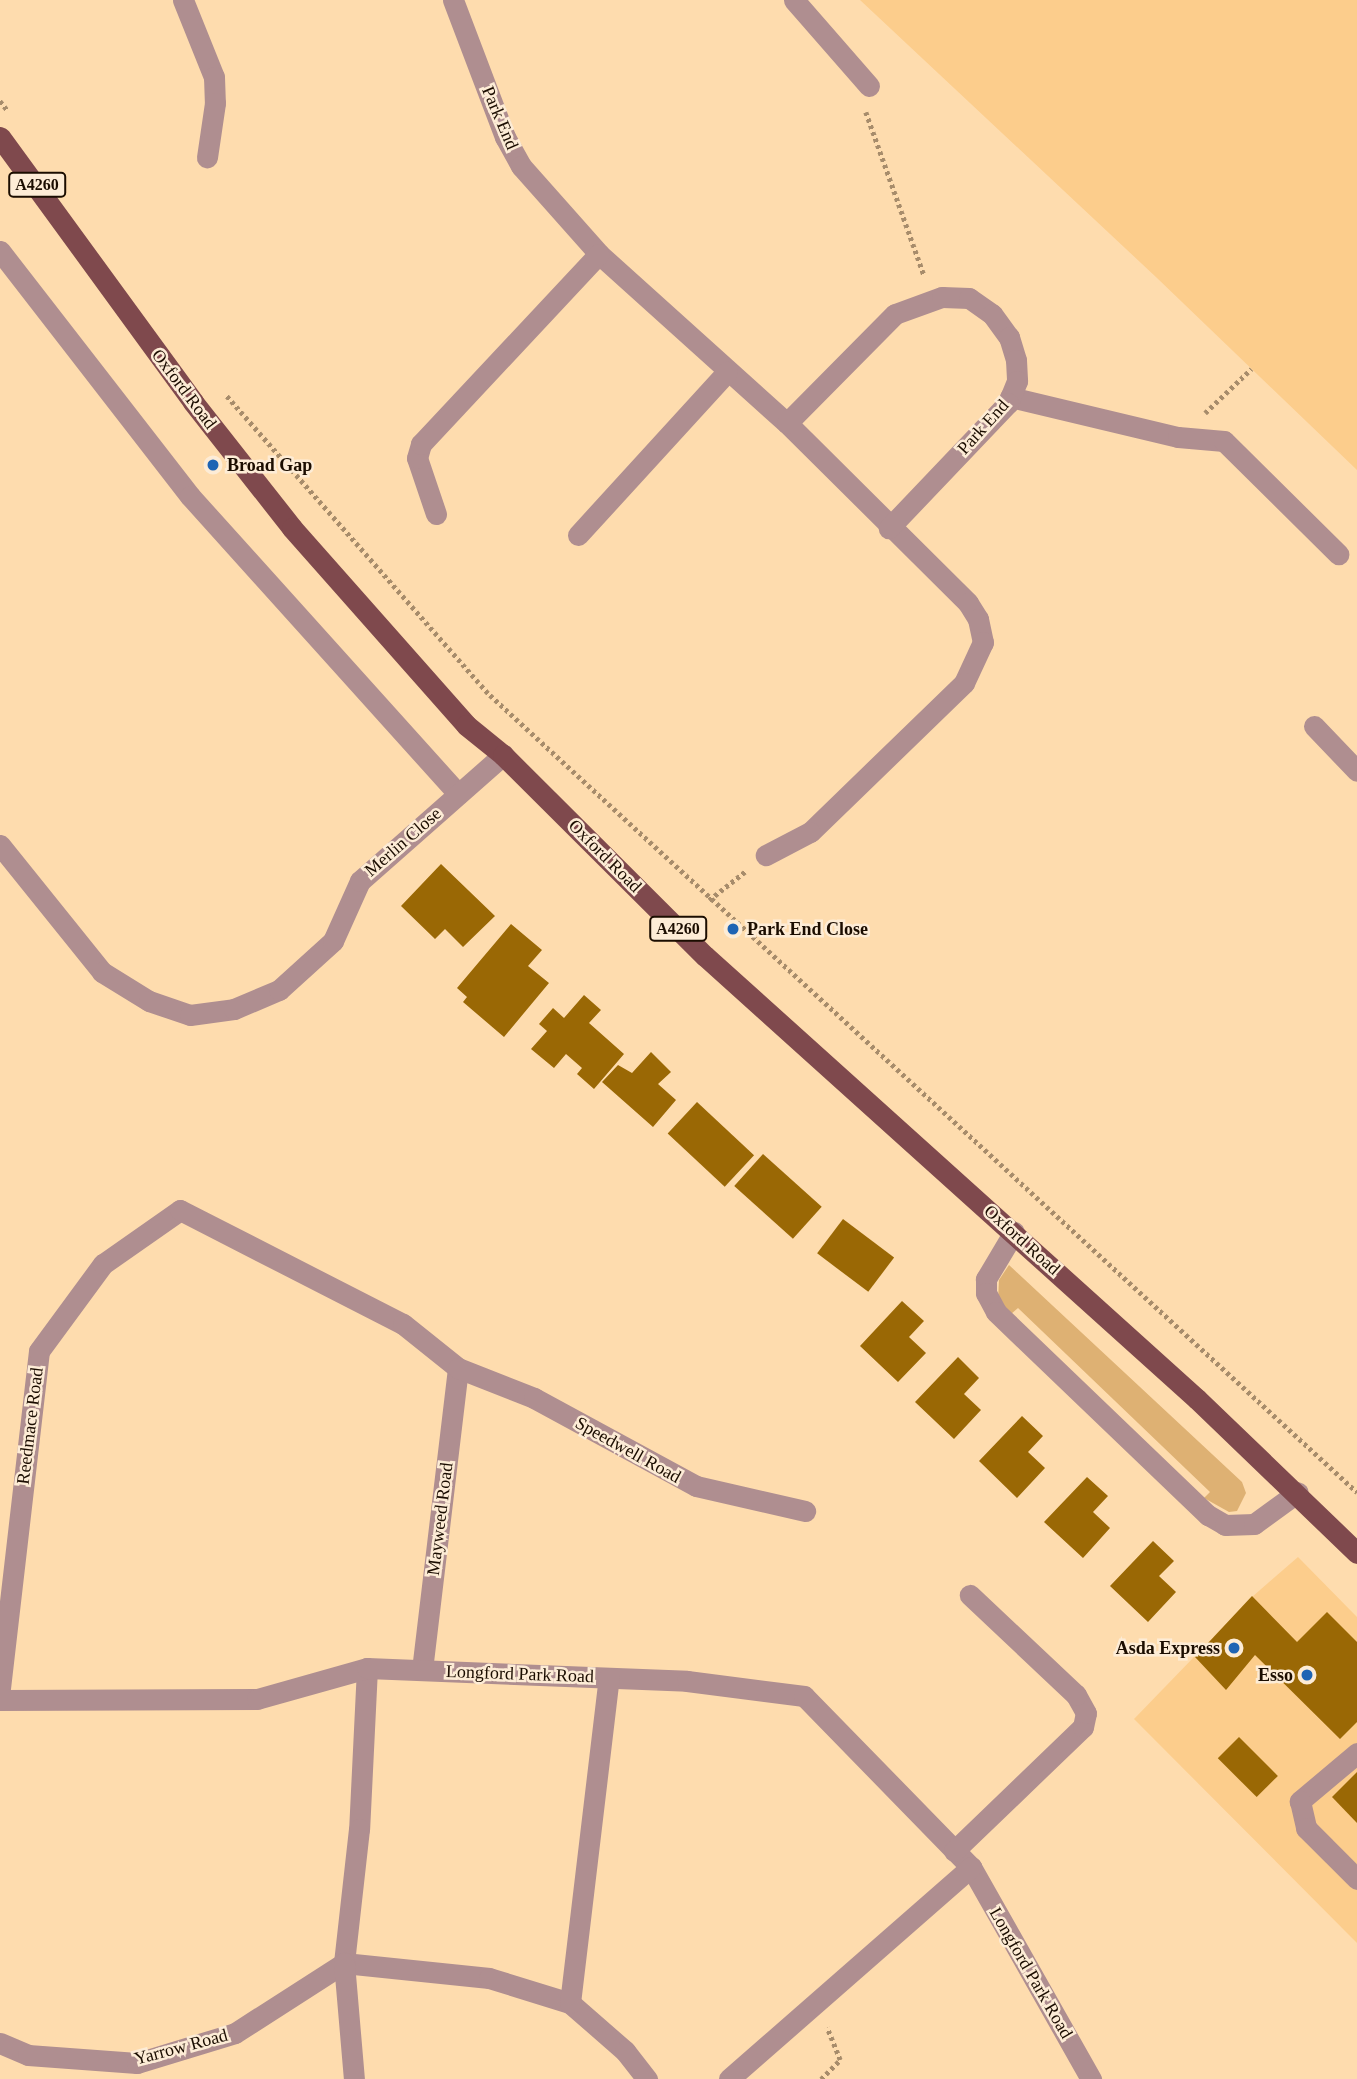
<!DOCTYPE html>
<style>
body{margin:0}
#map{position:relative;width:1357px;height:2079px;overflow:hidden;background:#fedcae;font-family:"Times New Roman",serif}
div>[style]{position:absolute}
.built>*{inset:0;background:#fccd8c}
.green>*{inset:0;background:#deb173}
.building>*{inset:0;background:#9a6805;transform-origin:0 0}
.path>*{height:4.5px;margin-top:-2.25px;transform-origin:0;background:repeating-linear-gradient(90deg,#a78c6b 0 3.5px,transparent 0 7px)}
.minor>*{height:21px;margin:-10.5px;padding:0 10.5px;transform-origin:10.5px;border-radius:10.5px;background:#af8e90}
.major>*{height:21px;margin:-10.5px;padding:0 10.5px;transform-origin:10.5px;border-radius:10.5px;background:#7f494d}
.dots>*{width:19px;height:19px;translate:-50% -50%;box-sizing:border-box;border:4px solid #fdecd6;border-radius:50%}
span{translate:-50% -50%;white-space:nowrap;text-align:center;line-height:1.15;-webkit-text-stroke:5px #fdecd6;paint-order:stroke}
.shield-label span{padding:2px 5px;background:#fdecd6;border:2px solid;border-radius:5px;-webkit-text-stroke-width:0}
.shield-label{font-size:16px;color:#1b0d00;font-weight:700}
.street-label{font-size:18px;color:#1b0d00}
.poi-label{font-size:18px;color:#1b0d00;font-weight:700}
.left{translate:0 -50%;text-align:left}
.right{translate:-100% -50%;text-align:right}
</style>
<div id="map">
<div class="built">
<i style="clip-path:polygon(860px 0,1357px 0,1357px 470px,1157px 278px)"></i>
<i style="clip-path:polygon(1298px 1557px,1357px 1617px,1357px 1943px,1134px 1719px,1252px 1597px)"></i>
</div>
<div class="green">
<i style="clip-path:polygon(1009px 1265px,1242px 1482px,1246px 1493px,1237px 1511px,1229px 1512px,1204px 1498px,1210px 1492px,1018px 1308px,1011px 1314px,998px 1301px,999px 1280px)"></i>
</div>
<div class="building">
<i style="clip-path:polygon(441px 864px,495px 916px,463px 947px,445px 929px,435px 939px,401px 906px)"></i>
<i style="clip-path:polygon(511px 924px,542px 950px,528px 966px,549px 983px,504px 1037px,463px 1002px,467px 997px,457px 988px)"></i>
<i style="clip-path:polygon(584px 995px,601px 1010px,589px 1023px,624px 1054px,594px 1089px,577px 1074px,582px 1068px,566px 1054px,554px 1068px,531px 1049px,547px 1031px,539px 1024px,553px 1008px,564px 1018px)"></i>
<i style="clip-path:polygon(651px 1052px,671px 1072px,658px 1084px,676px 1100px,653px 1127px,602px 1082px,618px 1065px,632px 1073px)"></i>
<i style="left:697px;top:1102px;width:78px;height:43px;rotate:43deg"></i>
<i style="left:763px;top:1154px;width:79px;height:43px;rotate:42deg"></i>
<i style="left:843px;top:1219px;width:64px;height:43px;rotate:37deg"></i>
<i style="clip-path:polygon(902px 1301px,924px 1321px,909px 1337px,926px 1353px,898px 1382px,860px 1346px)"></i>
<i style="clip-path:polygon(958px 1357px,979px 1378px,964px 1394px,981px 1410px,954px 1439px,915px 1402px)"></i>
<i style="clip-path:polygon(1022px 1416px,1043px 1436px,1028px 1452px,1045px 1468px,1017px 1498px,979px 1461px)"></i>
<i style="clip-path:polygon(1087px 1477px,1108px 1496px,1093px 1512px,1110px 1528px,1083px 1558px,1044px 1522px)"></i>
<i style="clip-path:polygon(1153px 1541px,1174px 1561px,1159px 1576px,1176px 1592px,1148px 1622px,1110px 1586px)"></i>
<i style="clip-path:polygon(1252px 1596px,1297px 1642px,1327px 1612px,1357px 1642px,1357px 1722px,1340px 1739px,1255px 1655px,1226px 1690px,1195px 1657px)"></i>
<i style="left:1239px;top:1737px;width:55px;height:30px;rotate:45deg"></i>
<i style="clip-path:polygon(1357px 1772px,1357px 1823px,1332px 1797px)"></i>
</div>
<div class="path">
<i style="left:0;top:101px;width:13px;rotate:51deg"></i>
<i style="left:866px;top:112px;width:173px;rotate:70.4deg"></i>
<i style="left:227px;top:396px;width:398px;rotate:48.7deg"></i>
<i style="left:490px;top:695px;width:1178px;rotate:42.59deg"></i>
<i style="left:1205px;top:413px;width:64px;rotate:-43.7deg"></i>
<i style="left:709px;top:900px;width:48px;rotate:-38.3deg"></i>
<i style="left:821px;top:2079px;width:27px;rotate:-45deg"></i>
<i style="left:840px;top:2060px;width:35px;rotate:-112deg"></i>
</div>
<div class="minor">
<i style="left:183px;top:0;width:83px;rotate:68.1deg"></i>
<i style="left:214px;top:77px;width:26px;rotate:88deg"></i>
<i style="left:215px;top:103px;width:55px;rotate:98.4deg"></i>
<i style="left:453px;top:0;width:147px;rotate:69.2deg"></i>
<i style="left:505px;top:137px;width:33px;rotate:61deg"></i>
<i style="left:521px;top:166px;width:118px;rotate:48.4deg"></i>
<i style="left:599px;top:254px;width:253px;rotate:42deg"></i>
<i style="left:787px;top:423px;width:255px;rotate:44.8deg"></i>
<i style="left:968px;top:603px;width:19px;rotate:58deg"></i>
<i style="left:978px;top:619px;width:24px;rotate:78deg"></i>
<i style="left:983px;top:642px;width:45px;rotate:114.9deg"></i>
<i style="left:964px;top:683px;width:214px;rotate:135.9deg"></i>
<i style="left:810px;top:832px;width:50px;rotate:152.4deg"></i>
<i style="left:794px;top:0;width:114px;rotate:48.9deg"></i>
<i style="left:0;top:251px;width:310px;rotate:52.2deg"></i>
<i style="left:190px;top:496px;width:401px;rotate:48deg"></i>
<i style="left:1010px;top:397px;width:173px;rotate:13.4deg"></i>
<i style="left:1178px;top:437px;width:46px;rotate:5deg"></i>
<i style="left:1224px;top:441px;width:161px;rotate:44.7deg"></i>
<i style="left:787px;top:423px;width:153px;rotate:-45.3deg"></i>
<i style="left:895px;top:314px;width:50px;rotate:-19.9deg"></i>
<i style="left:942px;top:297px;width:27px;rotate:2deg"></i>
<i style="left:969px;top:298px;width:28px;rotate:35deg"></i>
<i style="left:992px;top:314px;width:29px;rotate:54deg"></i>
<i style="left:1009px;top:337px;width:24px;rotate:73deg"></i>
<i style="left:1016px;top:360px;width:21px;rotate:87deg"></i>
<i style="left:1017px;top:381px;width:24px;rotate:112deg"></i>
<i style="left:1008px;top:403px;width:173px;rotate:133.6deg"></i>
<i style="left:436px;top:514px;width:59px;rotate:-108.7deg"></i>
<i style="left:417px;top:458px;width:15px;rotate:-74deg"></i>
<i style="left:421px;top:444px;width:260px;rotate:-46.9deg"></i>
<i style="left:578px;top:535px;width:221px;rotate:-47.6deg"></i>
<i style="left:1314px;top:726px;width:62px;rotate:46.3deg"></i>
<i style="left:0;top:845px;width:163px;rotate:51.2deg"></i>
<i style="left:102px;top:972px;width:55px;rotate:31.7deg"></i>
<i style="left:149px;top:1001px;width:43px;rotate:18.9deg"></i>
<i style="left:190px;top:1015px;width:44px;rotate:-7.8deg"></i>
<i style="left:234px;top:1009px;width:49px;rotate:-22.9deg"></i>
<i style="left:279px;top:990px;width:73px;rotate:-42.2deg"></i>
<i style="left:333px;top:941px;width:66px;rotate:-65.8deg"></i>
<i style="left:360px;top:881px;width:191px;rotate:-41.4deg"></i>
<i style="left:1014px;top:1232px;width:55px;rotate:120.8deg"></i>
<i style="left:986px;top:1279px;width:14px;rotate:90deg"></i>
<i style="left:986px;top:1293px;width:21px;rotate:62deg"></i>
<i style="left:996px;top:1312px;width:294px;rotate:43.8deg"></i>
<i style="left:1208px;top:1515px;width:20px;rotate:30deg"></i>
<i style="left:1225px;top:1525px;width:29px;rotate:-2deg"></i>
<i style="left:1254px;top:1524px;width:54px;rotate:-36deg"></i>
<i style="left:367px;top:1668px;width:161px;rotate:92.8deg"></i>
<i style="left:359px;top:1829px;width:135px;rotate:96.4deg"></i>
<i style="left:344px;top:1963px;width:146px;rotate:5.9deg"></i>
<i style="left:489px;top:1978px;width:85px;rotate:17.2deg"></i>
<i style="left:570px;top:2003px;width:73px;rotate:41.1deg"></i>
<i style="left:625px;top:2051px;width:36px;rotate:52deg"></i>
<i style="left:422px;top:1670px;width:304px;rotate:-83.2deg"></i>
<i style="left:0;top:1688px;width:339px;rotate:-83.4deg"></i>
<i style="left:39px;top:1351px;width:108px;rotate:-53.7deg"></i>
<i style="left:103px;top:1264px;width:94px;rotate:-35deg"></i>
<i style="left:180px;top:1210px;width:250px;rotate:27.1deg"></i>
<i style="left:403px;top:1324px;width:70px;rotate:38.7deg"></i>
<i style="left:458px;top:1368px;width:82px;rotate:21.5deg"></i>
<i style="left:534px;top:1398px;width:184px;rotate:28.5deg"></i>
<i style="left:696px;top:1486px;width:112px;rotate:12.9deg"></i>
<i style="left:0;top:1700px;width:257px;rotate:-0.2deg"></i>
<i style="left:257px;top:1699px;width:114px;rotate:-15.7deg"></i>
<i style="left:367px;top:1668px;width:320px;rotate:2.3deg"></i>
<i style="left:687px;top:1681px;width:118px;rotate:7.3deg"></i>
<i style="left:804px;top:1696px;width:239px;rotate:45.7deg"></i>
<i style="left:971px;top:1867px;width:244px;rotate:60.5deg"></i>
<i style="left:1357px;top:1753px;width:75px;rotate:139.9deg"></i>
<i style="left:1300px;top:1801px;width:28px;rotate:77deg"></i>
<i style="left:1306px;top:1828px;width:72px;rotate:45deg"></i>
<i style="left:954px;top:1851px;width:179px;rotate:-43.9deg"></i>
<i style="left:1083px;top:1727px;width:14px;rotate:-78deg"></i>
<i style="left:1086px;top:1713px;width:21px;rotate:-119deg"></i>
<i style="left:1076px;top:1695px;width:146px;rotate:-136.7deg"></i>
<i style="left:570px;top:2003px;width:327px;rotate:-83.2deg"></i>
<i style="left:0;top:2043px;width:30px;rotate:23deg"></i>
<i style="left:28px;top:2055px;width:109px;rotate:4.2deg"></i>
<i style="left:137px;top:2063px;width:102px;rotate:-17deg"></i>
<i style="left:235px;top:2033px;width:130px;rotate:-32.7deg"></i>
<i style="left:344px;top:1963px;width:116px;rotate:85.1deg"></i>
<i style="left:729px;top:2079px;width:322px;rotate:-41.2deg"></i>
</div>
<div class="major">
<i style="left:0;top:137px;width:328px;rotate:53.9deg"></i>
<i style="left:193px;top:402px;width:160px;rotate:51.8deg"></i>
<i style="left:292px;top:528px;width:263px;rotate:48.5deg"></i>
<i style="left:466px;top:725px;width:48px;rotate:39deg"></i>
<i style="left:503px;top:755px;width:285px;rotate:44.9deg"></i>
<i style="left:705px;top:956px;width:662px;rotate:42deg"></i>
<i style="left:1197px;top:1399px;width:222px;rotate:43.9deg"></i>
</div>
<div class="dots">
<i style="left:213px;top:465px;background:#1e64b4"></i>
<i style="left:733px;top:929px;background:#1e64b4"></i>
<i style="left:1234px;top:1648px;background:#1e64b4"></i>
<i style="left:1307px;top:1675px;background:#1e64b4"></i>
</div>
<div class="shield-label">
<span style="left:37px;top:185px">A4260</span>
<span style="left:678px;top:929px">A4260</span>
</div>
<div class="street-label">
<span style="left:500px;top:118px;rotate:67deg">Park End</span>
<span style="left:184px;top:389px;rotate:53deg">Oxford Road</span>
<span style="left:983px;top:427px;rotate:-48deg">Park End</span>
<span style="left:403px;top:842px;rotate:-41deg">Merlin Close</span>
<span style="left:605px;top:856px;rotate:45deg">Oxford Road</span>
<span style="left:1022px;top:1240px;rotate:42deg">Oxford Road</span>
<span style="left:30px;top:1426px;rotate:-83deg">Reedmace Road</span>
<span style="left:628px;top:1450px;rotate:29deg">Speedwell Road</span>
<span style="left:440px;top:1519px;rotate:-83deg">Mayweed Road</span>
<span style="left:520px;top:1674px;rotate:2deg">Longford Park Road</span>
<span style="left:1031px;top:1973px;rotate:60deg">Longford Park Road</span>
<span style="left:181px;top:2047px;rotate:-15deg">Yarrow Road</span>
</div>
<div class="poi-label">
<span class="left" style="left:227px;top:465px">Broad Gap</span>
<span class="left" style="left:747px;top:929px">Park End Close</span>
<span class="right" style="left:1220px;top:1648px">Asda Express</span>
<span class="right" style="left:1293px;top:1675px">Esso</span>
</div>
</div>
